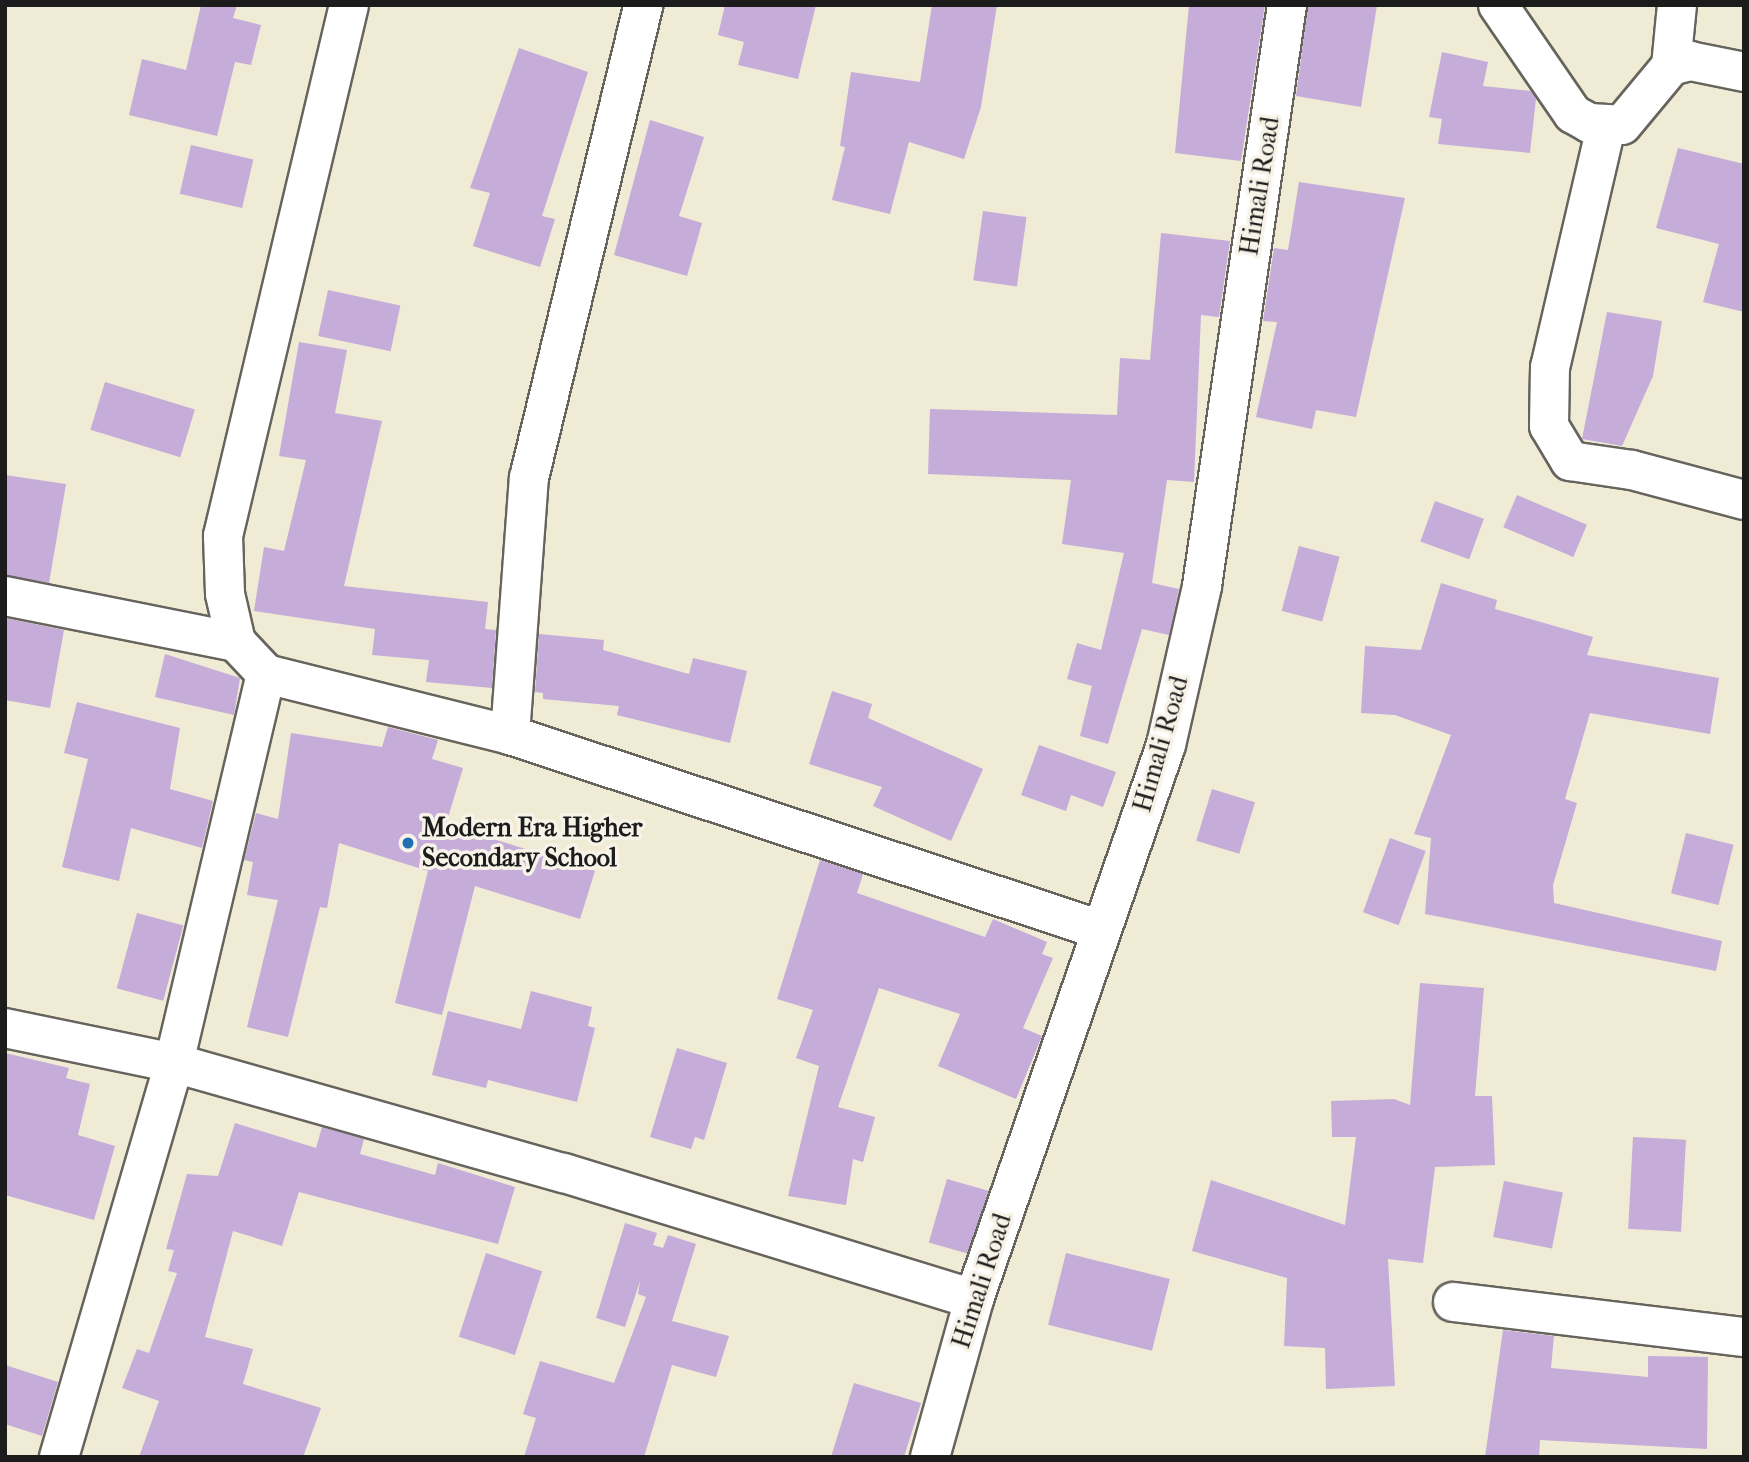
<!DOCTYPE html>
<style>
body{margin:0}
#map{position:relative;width:1749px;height:1462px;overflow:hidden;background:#f0ebd5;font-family:"IM FELL French Canon",serif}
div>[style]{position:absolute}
.building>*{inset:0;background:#c5acd9;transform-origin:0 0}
.roads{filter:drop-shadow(2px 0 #66645d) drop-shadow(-2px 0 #66645d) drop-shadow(0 2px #66645d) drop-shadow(0 -2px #66645d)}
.minor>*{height:38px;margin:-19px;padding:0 19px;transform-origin:19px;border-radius:19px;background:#fff}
.dots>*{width:19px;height:19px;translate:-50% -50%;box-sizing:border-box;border:4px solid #f7f3e8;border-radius:50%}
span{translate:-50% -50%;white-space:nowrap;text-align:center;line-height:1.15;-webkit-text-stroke:7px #f7f3e8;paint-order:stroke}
.street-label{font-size:26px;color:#1c1c1c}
.poi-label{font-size:26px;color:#1c1c1c;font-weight:700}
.left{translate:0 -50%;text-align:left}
.frame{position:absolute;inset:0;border:7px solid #1c1c1c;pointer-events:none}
</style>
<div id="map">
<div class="building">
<i style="clip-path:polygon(201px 5px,237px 5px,233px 18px,261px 25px,251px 65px,235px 62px,217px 136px,129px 115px,142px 59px,186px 70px)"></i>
<i style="clip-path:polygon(725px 5px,816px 5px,798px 79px,738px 65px,744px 42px,718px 35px)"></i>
<i style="clip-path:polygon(932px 5px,997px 5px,981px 107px,964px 159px,909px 142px,890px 214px,832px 200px,845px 147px,840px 146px,851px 72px,920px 82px)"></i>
<i style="clip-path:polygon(1189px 5px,1265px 5px,1241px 161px,1175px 153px)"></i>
<i style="clip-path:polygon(1308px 5px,1377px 5px,1361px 107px,1296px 96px)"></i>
<i style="clip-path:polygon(519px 48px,588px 72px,542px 216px,555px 219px,540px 267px,473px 246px,490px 193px,470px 188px)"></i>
<i style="clip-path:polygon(1442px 52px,1488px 62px,1483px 86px,1531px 91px,1536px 99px,1530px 153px,1438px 144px,1442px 119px,1429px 117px)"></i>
<i style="clip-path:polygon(650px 120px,704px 137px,679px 216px,702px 223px,687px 276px,614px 255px)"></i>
<i style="left:191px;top:145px;width:64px;height:50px;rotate:13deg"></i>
<i style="clip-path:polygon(1678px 148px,1744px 164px,1744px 312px,1703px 302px,1719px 244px,1656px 228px)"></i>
<i style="clip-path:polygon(1299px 182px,1405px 198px,1356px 417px,1316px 410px,1312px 429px,1256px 417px,1277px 322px,1263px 321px,1274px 248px,1288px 250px)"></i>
<i style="left:983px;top:211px;width:44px;height:70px;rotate:8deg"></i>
<i style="clip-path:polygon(1161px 233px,1230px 241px,1219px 317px,1201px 315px,1194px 482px,1167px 480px,1152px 583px,1179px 589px,1169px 635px,1142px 629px,1108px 744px,1080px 736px,1092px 686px,1067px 679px,1077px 643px,1101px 650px,1124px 553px,1062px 544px,1071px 480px,928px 474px,930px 409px,1117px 415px,1120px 358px,1150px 360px)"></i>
<i style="left:328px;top:290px;width:74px;height:47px;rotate:12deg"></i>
<i style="clip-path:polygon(1607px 312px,1662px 321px,1653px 376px,1622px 446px,1582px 439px)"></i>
<i style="clip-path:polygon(299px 342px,347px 350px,335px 413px,382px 421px,344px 586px,488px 602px,485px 629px,496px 630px,492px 688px,426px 682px,429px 660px,372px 655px,375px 629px,254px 611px,264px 547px,284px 551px,306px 460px,279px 456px)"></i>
<i style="left:105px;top:382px;width:94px;height:50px;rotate:17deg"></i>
<i style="clip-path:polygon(5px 475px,66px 484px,49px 583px,5px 575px)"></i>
<i style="left:1517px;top:495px;width:76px;height:35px;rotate:23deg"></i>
<i style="left:1435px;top:501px;width:52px;height:43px;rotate:20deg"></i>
<i style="left:1299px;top:546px;width:42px;height:67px;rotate:15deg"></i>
<i style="clip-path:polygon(1441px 583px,1497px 600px,1495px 609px,1593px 637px,1587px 655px,1719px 678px,1710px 734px,1590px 713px,1565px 799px,1577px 803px,1553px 885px,1554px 903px,1722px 941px,1716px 971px,1425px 914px,1431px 838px,1414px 834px,1451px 735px,1395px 715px,1361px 713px,1365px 646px,1421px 650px)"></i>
<i style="clip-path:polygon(5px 618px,64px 630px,50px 708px,5px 700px)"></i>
<i style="clip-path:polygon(539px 634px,604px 640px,603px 650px,689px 674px,693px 658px,747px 671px,730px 743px,617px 715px,619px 706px,543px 699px,543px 693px,535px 692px)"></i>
<i style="clip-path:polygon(165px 654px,240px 678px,234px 715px,155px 697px)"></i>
<i style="clip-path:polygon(832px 691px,872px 704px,868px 718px,983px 769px,951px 841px,873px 806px,882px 787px,809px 764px)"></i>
<i style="clip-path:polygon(77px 702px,180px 728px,170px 789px,213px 801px,202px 848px,131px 828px,119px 881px,62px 867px,88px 759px,64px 753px)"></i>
<i style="clip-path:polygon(388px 727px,438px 740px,432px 759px,463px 768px,446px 824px,595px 871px,580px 919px,475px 886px,442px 1015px,395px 1003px,428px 871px,339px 843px,327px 908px,320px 907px,288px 1037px,247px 1027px,278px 900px,247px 895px,253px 862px,244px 860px,256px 813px,278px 819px,291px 733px,382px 747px)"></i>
<i style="clip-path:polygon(1039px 745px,1116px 772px,1103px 807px,1071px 795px,1066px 811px,1021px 795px)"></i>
<i style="left:1212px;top:789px;width:45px;height:54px;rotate:17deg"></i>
<i style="left:1686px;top:833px;width:49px;height:62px;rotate:14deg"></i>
<i style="left:1390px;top:838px;width:38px;height:79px;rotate:20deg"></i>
<i style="clip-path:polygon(820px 860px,863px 874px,857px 893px,985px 937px,993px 919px,1047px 942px,1042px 954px,1053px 958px,1023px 1028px,1042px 1036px,1016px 1099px,938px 1066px,960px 1014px,879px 988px,838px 1107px,875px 1117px,863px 1162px,853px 1159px,846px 1205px,788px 1196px,819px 1066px,796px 1058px,813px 1010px,777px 999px)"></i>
<i style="left:137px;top:913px;width:48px;height:78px;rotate:15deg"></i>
<i style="clip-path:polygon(1420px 983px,1484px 988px,1475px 1096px,1492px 1096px,1495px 1165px,1435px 1167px,1423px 1263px,1388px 1259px,1395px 1386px,1326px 1389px,1325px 1348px,1284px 1346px,1287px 1278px,1192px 1251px,1211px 1180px,1345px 1225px,1356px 1137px,1332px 1137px,1331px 1101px,1394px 1099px,1410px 1105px)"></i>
<i style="clip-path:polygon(531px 991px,592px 1007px,588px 1026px,595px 1028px,577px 1102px,488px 1080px,486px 1088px,432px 1075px,448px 1011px,521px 1029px)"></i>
<i style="clip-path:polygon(677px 1048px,727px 1063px,704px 1140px,695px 1137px,691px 1149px,650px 1137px)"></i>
<i style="clip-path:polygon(5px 1053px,69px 1068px,66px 1078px,90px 1084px,78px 1135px,115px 1146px,94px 1220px,5px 1195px)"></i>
<i style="clip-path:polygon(235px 1123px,316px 1148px,322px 1127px,364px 1139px,360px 1154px,435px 1175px,438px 1163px,515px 1187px,498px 1244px,299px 1192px,282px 1246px,233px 1231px,205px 1337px,253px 1349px,243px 1384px,321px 1408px,303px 1457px,139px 1457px,159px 1401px,122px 1388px,137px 1349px,149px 1353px,177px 1273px,168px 1271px,174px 1250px,166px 1249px,187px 1174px,218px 1176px)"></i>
<i style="left:1633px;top:1137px;width:53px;height:92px;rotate:3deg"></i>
<i style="left:947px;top:1179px;width:43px;height:66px;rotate:16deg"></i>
<i style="left:1504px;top:1181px;width:60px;height:57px;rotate:11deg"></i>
<i style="clip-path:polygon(625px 1223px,657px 1233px,653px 1245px,663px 1248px,668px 1235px,696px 1244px,672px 1321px,729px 1336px,716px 1377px,672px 1365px,644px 1457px,524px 1457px,536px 1418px,523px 1414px,540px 1361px,614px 1383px,646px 1297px,638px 1294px,640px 1281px,625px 1327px,596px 1318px)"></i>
<i style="left:486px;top:1253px;width:59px;height:88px;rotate:18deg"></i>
<i style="left:1066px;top:1253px;width:107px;height:74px;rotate:14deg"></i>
<i style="clip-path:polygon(1503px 1330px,1554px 1336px,1551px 1368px,1648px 1377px,1648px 1356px,1708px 1357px,1707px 1449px,1540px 1440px,1539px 1457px,1485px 1457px)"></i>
<i style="clip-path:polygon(5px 1365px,58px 1382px,42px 1436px,5px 1424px)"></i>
<i style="clip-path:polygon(854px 1383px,921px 1403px,904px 1457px,831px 1457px)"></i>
</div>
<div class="roads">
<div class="minor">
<i style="left:349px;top:5px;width:546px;rotate:103.35deg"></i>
<i style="left:223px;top:536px;width:58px;rotate:88deg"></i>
<i style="left:225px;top:594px;width:49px;rotate:77.1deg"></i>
<i style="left:236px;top:642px;width:44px;rotate:46.8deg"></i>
<i style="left:266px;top:674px;width:252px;rotate:14deg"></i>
<i style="left:510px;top:735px;width:622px;rotate:18.26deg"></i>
<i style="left:1498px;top:5px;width:132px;rotate:55.5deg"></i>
<i style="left:1573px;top:114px;width:18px;rotate:29deg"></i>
<i style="left:1589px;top:123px;width:33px;rotate:3deg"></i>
<i style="left:1622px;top:125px;width:77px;rotate:-50.3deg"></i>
<i style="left:1671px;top:66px;width:20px;rotate:-15deg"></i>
<i style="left:1690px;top:61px;width:55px;rotate:11.5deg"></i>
<i style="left:1671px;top:66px;width:61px;rotate:-84.4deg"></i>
<i style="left:1606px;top:127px;width:246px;rotate:103.1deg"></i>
<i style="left:1550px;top:367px;width:59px;rotate:91deg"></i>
<i style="left:1549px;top:426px;width:41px;rotate:59deg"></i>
<i style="left:1570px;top:461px;width:63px;rotate:8.3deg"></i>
<i style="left:1632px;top:470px;width:116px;rotate:15deg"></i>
<i style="left:5px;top:596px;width:236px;rotate:11.3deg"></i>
<i style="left:510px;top:735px;width:258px;rotate:-85.8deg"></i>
<i style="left:529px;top:478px;width:487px;rotate:-76.4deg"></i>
<i style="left:5px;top:1028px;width:173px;rotate:11.7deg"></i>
<i style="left:174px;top:1063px;width:405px;rotate:15.8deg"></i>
<i style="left:564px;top:1173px;width:429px;rotate:17.1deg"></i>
<i style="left:1453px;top:1302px;width:293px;rotate:6.9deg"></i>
<i style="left:59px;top:1457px;width:410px;rotate:-73.7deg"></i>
<i style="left:174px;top:1063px;width:400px;rotate:-76.7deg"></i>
<i style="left:930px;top:1457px;width:164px;rotate:-74.4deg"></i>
<i style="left:974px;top:1299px;width:586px;rotate:-70.89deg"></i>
<i style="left:1166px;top:745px;width:163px;rotate:-77.2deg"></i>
<i style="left:1202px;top:586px;width:587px;rotate:-81.68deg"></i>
</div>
</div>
<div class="dots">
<i style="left:408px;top:843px;background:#1f6fb2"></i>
</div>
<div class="street-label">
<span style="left:1260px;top:186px;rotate:-81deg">Himali Road</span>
<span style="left:1161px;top:744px;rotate:-74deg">Himali Road</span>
<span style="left:982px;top:1281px;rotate:-72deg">Himali Road</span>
</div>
<div class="poi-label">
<span class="left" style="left:422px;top:843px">Modern Era Higher<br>Secondary School</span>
</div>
<div class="frame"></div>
</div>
